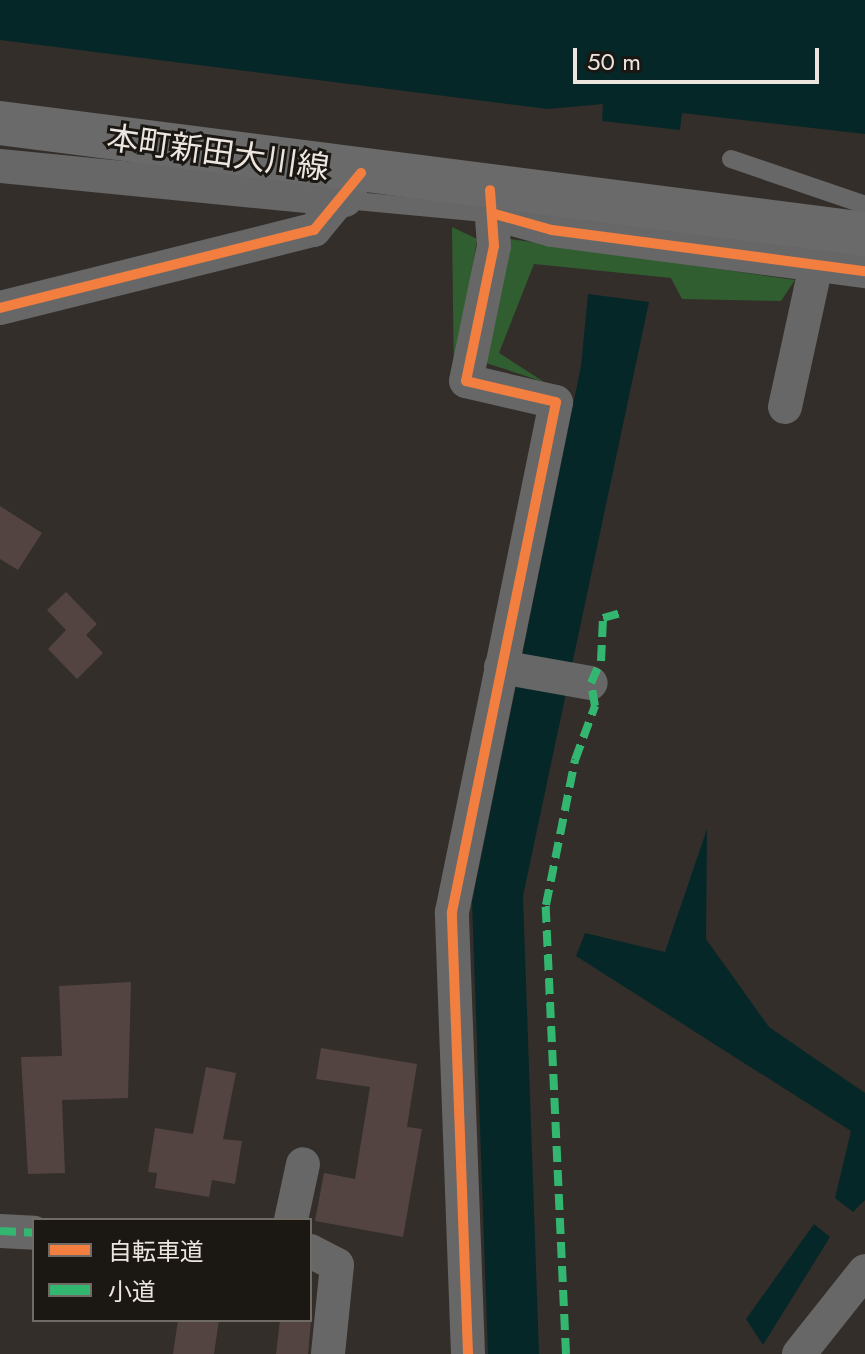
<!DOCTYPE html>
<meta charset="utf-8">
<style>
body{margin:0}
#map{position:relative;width:865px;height:1354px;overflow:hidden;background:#332e29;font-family:Jost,"Noto Sans JP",sans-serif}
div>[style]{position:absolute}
.green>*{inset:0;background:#305e30}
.water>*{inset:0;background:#062728}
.building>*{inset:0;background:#534441}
.service>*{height:18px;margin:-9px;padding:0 9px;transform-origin:9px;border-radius:9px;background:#676768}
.minor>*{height:34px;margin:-17px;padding:0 17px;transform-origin:17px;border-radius:17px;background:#676768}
.secondary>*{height:44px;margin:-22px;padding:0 22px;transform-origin:22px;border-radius:22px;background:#6a6a6a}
.quiet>*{height:8px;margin-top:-4px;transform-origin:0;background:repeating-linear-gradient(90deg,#33b770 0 16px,transparent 0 24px)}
.cycleway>*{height:10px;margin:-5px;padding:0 5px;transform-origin:5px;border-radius:5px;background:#f27e40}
span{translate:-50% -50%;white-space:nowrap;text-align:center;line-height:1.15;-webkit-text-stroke:6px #1b1712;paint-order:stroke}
.street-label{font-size:32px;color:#ede6e0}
.legend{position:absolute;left:32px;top:1218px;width:280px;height:104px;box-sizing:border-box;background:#1b1712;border:2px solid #6f6a64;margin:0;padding:10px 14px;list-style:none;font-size:24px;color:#ede6e0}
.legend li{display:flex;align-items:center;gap:16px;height:40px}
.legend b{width:40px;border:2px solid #6f6a64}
.scale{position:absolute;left:573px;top:48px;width:246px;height:36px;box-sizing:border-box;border:4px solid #ede6e0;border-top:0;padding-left:10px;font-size:24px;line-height:28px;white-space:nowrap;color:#ede6e0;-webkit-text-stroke:6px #1b1712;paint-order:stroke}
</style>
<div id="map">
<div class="green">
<i style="clip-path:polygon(452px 227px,477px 239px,454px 381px)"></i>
<i style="clip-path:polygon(510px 239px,795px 280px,781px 301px,682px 299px,671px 278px,534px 264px,499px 353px,544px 382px,486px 363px)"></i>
</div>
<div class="water">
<i style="clip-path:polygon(0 0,865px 0,865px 134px,682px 113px,680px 130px,602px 121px,603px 104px,548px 109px,0 40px)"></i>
<i style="clip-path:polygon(588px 294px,649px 302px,523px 896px,539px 1354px,488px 1354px,472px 902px,581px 366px)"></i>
<i style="clip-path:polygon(707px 829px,706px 939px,769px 1027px,865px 1093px,865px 1200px,853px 1212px,835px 1198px,851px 1131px,576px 956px,585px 933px,665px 952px)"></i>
<i style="clip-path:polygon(814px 1224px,830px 1237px,763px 1345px,746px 1319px)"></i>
</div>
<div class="building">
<i style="clip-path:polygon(0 506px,42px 533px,18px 570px,0 559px)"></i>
<i style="clip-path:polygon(66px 592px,97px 624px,86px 635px,103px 653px,77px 679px,48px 649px,66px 630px,47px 610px)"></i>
<i style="clip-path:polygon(131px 982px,128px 1098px,62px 1100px,65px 1173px,28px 1174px,21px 1057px,62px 1056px,59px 986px)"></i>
<i style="clip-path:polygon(321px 1048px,417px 1064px,407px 1127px,422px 1129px,403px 1237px,315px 1221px,324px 1173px,355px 1179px,370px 1087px,316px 1079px)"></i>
<i style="clip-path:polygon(206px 1067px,236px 1073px,223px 1139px,242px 1141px,235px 1184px,212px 1180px,209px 1197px,155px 1188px,157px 1173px,148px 1172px,155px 1128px,193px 1134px)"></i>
<i style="clip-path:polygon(178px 1320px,219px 1320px,214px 1354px,173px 1354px)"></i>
<i style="clip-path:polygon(280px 1320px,311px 1320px,308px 1354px,276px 1354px)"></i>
</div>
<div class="service">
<i style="left:731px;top:159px;width:142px;rotate:18.9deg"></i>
<i style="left:345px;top:200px;width:151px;rotate:5.3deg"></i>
</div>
<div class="minor">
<i style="left:0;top:166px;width:347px;rotate:5.6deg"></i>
<i style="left:495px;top:214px;width:59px;rotate:15.7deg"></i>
<i style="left:552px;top:230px;width:316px;rotate:7.5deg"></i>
<i style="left:0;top:308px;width:324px;rotate:-14deg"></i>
<i style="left:314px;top:230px;width:74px;rotate:-50.5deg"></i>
<i style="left:785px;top:407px;width:145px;rotate:-77.7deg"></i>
<i style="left:501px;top:667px;width:91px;rotate:10.1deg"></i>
<i style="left:291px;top:1220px;width:57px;rotate:-77.9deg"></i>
<i style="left:0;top:1231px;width:34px;rotate:3deg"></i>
<i style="left:310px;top:1251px;width:30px;rotate:27deg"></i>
<i style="left:337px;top:1265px;width:89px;rotate:95.8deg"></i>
<i style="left:468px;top:1354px;width:442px;rotate:-92.1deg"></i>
<i style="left:452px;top:912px;width:520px;rotate:-78.47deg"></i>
<i style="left:556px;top:402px;width:92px;rotate:-166.9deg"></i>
<i style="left:466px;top:381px;width:138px;rotate:-78.3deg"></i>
<i style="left:494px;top:246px;width:56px;rotate:-94.1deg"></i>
<i style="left:799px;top:1354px;width:106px;rotate:-51.5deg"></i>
</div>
<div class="secondary">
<i style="left:0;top:123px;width:872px;rotate:7.31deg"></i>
</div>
<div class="quiet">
<i style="left:0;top:1231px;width:34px;rotate:3deg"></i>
<i style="left:566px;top:1354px;width:449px;rotate:-92.6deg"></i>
<i style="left:546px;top:905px;width:148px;rotate:-78.7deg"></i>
<i style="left:575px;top:760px;width:58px;rotate:-69.7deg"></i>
<i style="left:595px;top:706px;width:23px;rotate:-100deg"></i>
<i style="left:591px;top:683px;width:24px;rotate:-66deg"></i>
<i style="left:601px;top:661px;width:43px;rotate:-87.3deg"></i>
<i style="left:603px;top:618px;width:18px;rotate:-16deg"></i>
</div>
<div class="cycleway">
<i style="left:495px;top:214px;width:59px;rotate:15.7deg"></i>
<i style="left:552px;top:230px;width:316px;rotate:7.5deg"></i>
<i style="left:0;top:308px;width:324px;rotate:-14deg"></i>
<i style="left:314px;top:230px;width:74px;rotate:-50.5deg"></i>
<i style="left:468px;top:1354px;width:442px;rotate:-92.1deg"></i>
<i style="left:452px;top:912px;width:520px;rotate:-78.47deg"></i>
<i style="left:556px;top:402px;width:92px;rotate:-166.9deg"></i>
<i style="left:466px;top:381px;width:138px;rotate:-78.3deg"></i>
<i style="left:494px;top:246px;width:56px;rotate:-94.1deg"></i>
</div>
<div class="street-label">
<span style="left:218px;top:153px;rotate:8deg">本町新田大川線</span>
</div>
<ul class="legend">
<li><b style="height:10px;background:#f27e40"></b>自転車道</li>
<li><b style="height:10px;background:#33b770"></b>小道</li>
</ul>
<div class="scale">50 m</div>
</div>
